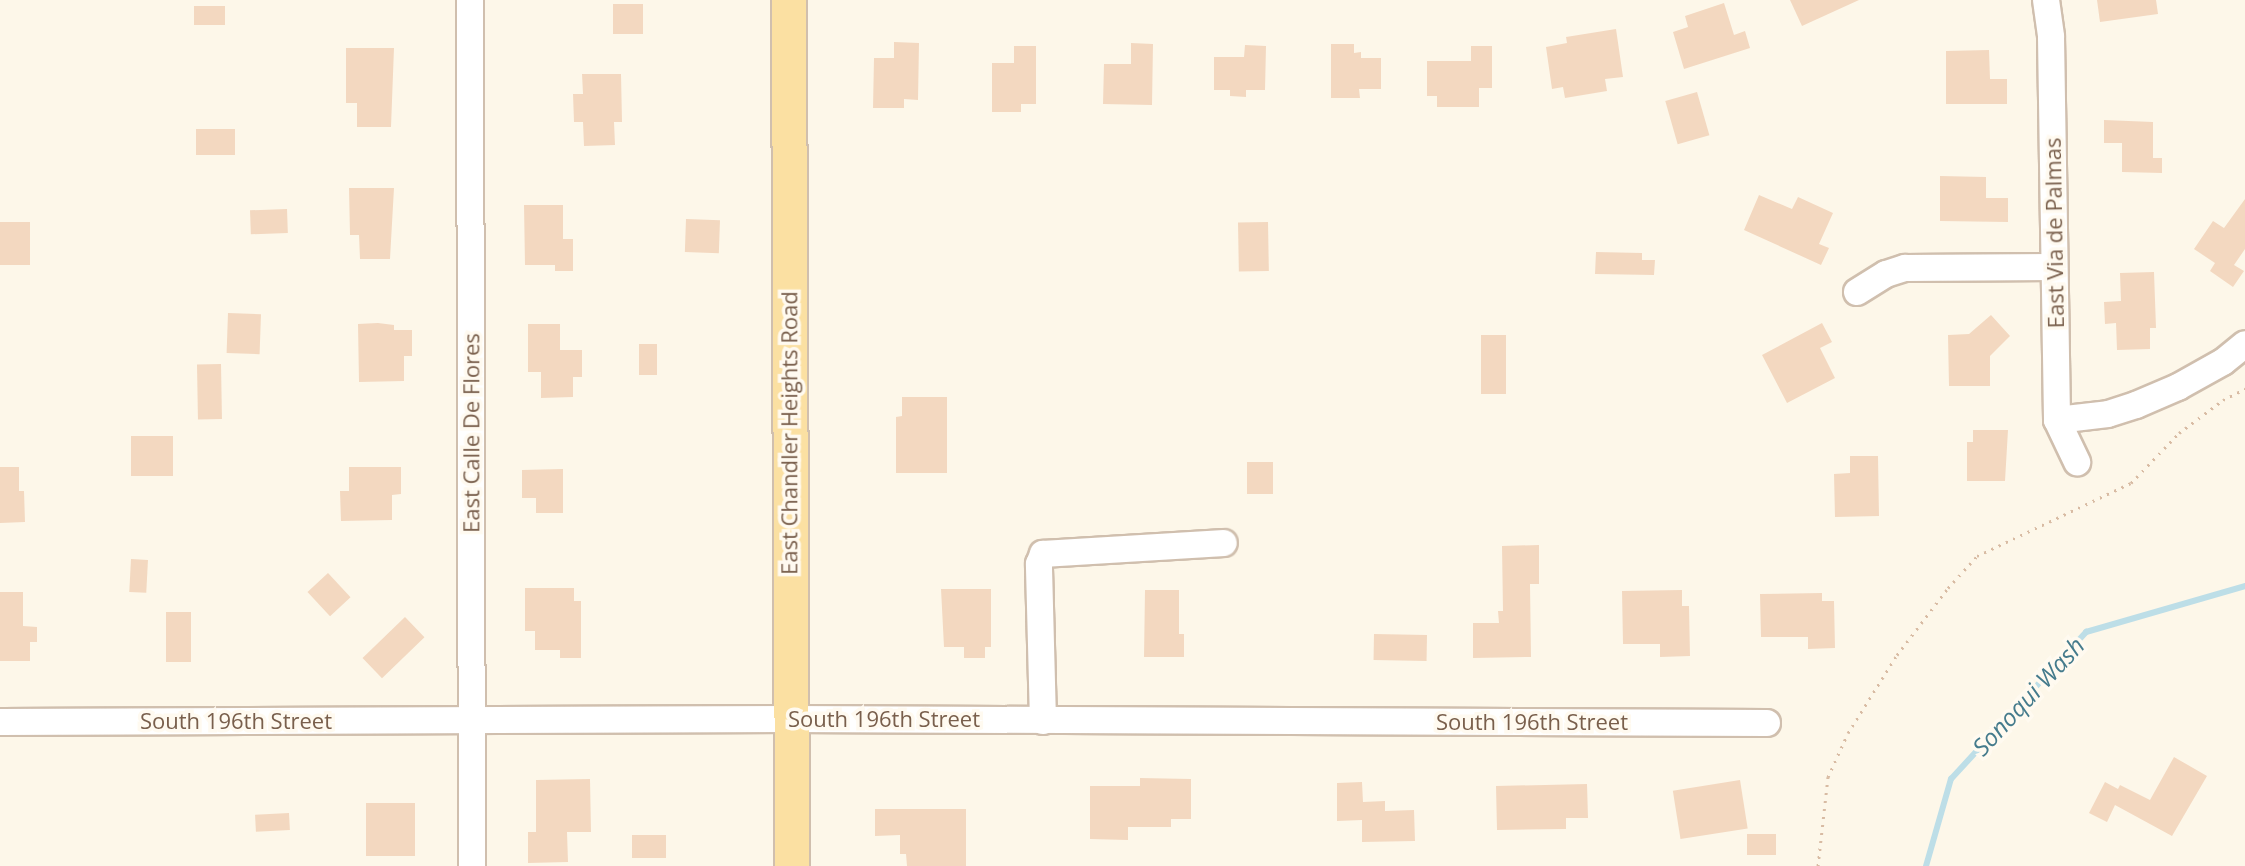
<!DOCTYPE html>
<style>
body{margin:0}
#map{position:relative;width:2245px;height:866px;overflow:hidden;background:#fdf7e9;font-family:"Open Sans",sans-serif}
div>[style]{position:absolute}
.stream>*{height:6px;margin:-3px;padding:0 3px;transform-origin:3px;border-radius:3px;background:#bddee7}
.building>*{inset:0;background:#f3d8c0;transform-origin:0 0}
.path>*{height:3px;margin-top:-1.5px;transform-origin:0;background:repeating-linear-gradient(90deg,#d8bba3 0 2px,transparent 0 8px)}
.roads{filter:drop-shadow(2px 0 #d0bfae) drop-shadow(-2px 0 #d0bfae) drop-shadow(0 2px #d0bfae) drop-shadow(0 -2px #d0bfae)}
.minor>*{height:26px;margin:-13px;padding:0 13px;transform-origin:13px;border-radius:13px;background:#fff}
.major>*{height:34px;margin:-17px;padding:0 17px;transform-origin:17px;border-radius:17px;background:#fbe0a2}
span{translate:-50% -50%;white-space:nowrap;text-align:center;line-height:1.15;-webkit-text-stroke:7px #fffaf0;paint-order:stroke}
.street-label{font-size:22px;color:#795f4c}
.water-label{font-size:24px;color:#457b8c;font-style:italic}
</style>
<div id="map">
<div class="stream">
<i style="left:1926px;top:866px;width:91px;rotate:-74deg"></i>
<i style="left:1951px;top:779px;width:200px;rotate:-47.4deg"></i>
<i style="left:2086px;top:632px;width:166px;rotate:-16.1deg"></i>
</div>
<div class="building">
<i style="clip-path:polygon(1790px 0,1859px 0,1802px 26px)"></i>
<i style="clip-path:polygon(2097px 0,2156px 0,2158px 14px,2100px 22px)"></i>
<i style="clip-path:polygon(1724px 3px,1734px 35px,1745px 31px,1750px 48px,1684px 69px,1673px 32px,1688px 27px,1685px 16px)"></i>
<i style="left:613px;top:4px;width:30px;height:30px"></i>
<i style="left:194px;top:6px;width:31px;height:19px"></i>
<i style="clip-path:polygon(1616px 29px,1623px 77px,1605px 79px,1607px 91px,1565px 98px,1563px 87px,1552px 89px,1546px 47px,1567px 43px,1566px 37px)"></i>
<i style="clip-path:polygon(894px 42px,919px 43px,918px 100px,904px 99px,904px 108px,873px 108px,874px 58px,894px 58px)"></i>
<i style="clip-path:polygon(1131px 43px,1153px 44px,1152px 105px,1103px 104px,1104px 64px,1131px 64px)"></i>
<i style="clip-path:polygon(1331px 44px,1354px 44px,1354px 53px,1361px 52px,1361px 58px,1381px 58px,1381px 89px,1359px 89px,1360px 98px,1331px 98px)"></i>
<i style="clip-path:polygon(1245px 45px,1266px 46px,1265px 90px,1246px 90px,1246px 97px,1230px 96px,1230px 90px,1214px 90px,1214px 57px,1244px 57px)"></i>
<i style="clip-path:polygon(1014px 46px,1036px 46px,1036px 104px,1021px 104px,1021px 112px,992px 112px,992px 63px,1014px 63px)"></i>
<i style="clip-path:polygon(1471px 46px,1492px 46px,1492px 88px,1479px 88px,1479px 107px,1437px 107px,1437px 96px,1427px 96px,1427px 61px,1471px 61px)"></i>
<i style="clip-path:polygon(346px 48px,394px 48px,391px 127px,357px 127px,357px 103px,346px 103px)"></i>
<i style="clip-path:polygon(1989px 50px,1990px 79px,2007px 79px,2007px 104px,1946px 104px,1946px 51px)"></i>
<i style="clip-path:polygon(582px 74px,621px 74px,622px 122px,614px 122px,615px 145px,584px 146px,583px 122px,574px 122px,573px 94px,583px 94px)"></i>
<i style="left:1697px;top:92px;width:45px;height:33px;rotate:74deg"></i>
<i style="clip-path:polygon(2104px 120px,2153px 122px,2153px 158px,2162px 158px,2162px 173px,2122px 172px,2122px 143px,2104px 143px)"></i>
<i style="left:196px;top:129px;width:39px;height:26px"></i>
<i style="clip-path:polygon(1940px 176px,1986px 177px,1986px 198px,2008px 198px,2008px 222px,1940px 221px)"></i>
<i style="clip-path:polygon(349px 188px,394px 188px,390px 259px,360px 259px,359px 235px,350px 235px)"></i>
<i style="clip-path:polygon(1759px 195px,1792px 209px,1798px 197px,1833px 213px,1819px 244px,1829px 248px,1821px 265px,1744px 230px)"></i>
<i style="clip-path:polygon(2245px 199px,2245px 249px,2234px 265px,2244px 271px,2233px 287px,2210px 271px,2215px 263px,2194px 249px,2213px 221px,2224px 228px)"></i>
<i style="clip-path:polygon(524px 205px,563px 205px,563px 239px,573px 239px,573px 271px,555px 271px,555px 265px,525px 265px)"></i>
<i style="left:287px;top:209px;width:24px;height:37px;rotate:88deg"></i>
<i style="left:686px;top:219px;width:34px;height:33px;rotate:2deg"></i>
<i style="left:0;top:222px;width:30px;height:43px"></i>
<i style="left:1268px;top:222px;width:49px;height:30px;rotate:89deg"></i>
<i style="clip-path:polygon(1596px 252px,1642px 253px,1642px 260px,1655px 260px,1654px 275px,1595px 274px)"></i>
<i style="clip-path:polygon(2154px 272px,2156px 328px,2150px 328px,2150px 349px,2117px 350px,2116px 323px,2105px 324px,2104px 302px,2121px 301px,2120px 273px)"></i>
<i style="left:228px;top:313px;width:33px;height:40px;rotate:2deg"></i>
<i style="clip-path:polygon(1991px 315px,2010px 336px,1990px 356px,1990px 386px,1949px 386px,1948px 335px,1969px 334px)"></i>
<i style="clip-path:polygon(378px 323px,394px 325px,394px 330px,412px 330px,412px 356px,404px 356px,404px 381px,359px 382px,358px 324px)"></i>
<i style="clip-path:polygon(1822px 323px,1832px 342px,1820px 348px,1835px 378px,1787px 403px,1762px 355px)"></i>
<i style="clip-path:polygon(528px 324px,560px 324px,560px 350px,582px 350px,582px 377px,573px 377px,573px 397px,541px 398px,541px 372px,528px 372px)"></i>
<i style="left:1481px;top:335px;width:25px;height:59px"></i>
<i style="left:639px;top:344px;width:18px;height:31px"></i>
<i style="left:221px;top:364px;width:55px;height:24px;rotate:89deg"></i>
<i style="clip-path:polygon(902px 397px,947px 397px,947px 473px,896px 473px,896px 417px,902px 416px)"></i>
<i style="clip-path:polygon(1973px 430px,2008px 430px,2005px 481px,1967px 481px,1967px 442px,1973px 442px)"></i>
<i style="left:131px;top:436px;width:42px;height:40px"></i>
<i style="clip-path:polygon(1850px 456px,1878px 456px,1879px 516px,1835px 517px,1834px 474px,1850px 473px)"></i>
<i style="left:1247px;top:462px;width:26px;height:32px"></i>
<i style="clip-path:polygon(0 467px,19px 467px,19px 491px,24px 491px,25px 522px,0 523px)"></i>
<i style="clip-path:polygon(349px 467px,401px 467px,401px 494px,392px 495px,392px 520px,341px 521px,340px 491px,349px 491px)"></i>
<i style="clip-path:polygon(563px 469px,563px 513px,536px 513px,536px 498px,522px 498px,522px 470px)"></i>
<i style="clip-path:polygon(1539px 545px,1539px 584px,1530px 584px,1531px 657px,1473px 658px,1473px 623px,1499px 623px,1498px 611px,1503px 611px,1502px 546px)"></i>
<i style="left:131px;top:559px;width:17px;height:33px;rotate:3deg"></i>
<i style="left:328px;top:573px;width:33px;height:28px;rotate:47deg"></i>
<i style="clip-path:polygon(525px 588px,574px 588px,574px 601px,581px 601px,581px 658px,560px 658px,560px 650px,535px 650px,535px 631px,525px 631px)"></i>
<i style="clip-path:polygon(941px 589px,991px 589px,991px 647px,985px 647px,985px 658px,964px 658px,964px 647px,944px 647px)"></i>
<i style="clip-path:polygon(1145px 590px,1179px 590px,1179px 634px,1184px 634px,1184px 657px,1144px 657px)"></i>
<i style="clip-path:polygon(1682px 590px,1682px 606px,1689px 606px,1690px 656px,1660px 657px,1660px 644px,1623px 644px,1622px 591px)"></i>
<i style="clip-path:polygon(0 592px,23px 592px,23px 626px,37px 627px,37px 642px,30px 642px,30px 661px,0 661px)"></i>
<i style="clip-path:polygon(1822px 593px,1822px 601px,1834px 601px,1835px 648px,1808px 649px,1808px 637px,1761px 637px,1760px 594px)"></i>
<i style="left:166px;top:612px;width:25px;height:50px"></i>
<i style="left:405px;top:617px;width:28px;height:59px;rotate:46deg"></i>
<i style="left:1374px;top:634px;width:53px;height:26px;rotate:1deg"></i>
<i style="clip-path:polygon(2174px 757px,2207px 776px,2172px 836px,2115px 805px,2107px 822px,2089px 813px,2105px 782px,2118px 789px,2120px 785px,2150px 800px)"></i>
<i style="clip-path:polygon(1140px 778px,1191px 779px,1191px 819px,1171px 819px,1171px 827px,1128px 827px,1128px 840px,1090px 839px,1090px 786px,1140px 786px)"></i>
<i style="clip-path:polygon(590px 779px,591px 832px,567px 832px,568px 862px,528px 863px,528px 832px,536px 832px,536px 780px)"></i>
<i style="left:1740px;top:780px;width:49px;height:68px;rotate:81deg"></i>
<i style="clip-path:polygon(1362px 782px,1363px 802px,1385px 801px,1385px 811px,1414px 810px,1415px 841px,1362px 842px,1362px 820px,1337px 821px,1337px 783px)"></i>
<i style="clip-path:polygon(1587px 784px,1588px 818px,1566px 818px,1566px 829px,1497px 830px,1496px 786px)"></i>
<i style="left:366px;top:803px;width:49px;height:53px"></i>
<i style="clip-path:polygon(875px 809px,966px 809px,966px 866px,907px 866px,906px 854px,900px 854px,900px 835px,875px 836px)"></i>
<i style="left:289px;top:813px;width:17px;height:34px;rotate:87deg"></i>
<i style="left:1747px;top:834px;width:29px;height:21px"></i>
<i style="left:666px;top:835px;width:23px;height:34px;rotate:90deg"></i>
</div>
<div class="path">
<i style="left:1818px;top:866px;width:90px;rotate:-83.6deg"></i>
<i style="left:1828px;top:777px;width:48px;rotate:-65.6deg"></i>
<i style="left:1848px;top:733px;width:92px;rotate:-57.9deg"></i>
<i style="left:1897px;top:655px;width:84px;rotate:-52.7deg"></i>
<i style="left:1948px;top:588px;width:43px;rotate:-47.8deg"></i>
<i style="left:1977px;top:556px;width:170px;rotate:-25.4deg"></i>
<i style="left:2131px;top:483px;width:69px;rotate:-46.2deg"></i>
<i style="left:2179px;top:433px;width:55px;rotate:-36.9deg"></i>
<i style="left:2223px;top:400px;width:25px;rotate:-27deg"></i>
</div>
<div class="roads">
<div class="minor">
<i style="left:470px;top:0;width:866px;rotate:89.87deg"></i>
<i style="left:2046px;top:0;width:37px;rotate:82deg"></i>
<i style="left:2051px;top:37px;width:383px;rotate:89.1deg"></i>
<i style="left:2057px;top:420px;width:47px;rotate:64.5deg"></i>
<i style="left:1857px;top:292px;width:34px;rotate:-32deg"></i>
<i style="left:1886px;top:274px;width:20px;rotate:-18deg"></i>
<i style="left:1905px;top:268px;width:148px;rotate:-0.4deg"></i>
<i style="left:2057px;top:420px;width:51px;rotate:-6.7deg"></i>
<i style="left:2108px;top:414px;width:29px;rotate:-18deg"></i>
<i style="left:2136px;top:405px;width:46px;rotate:-23.2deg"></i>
<i style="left:2178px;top:387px;width:51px;rotate:-29.1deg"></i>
<i style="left:2223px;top:362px;width:28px;rotate:-39deg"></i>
<i style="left:1043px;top:721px;width:157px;rotate:-91.5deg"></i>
<i style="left:1039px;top:564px;width:11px;rotate:-68deg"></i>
<i style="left:1043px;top:554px;width:181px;rotate:-3.5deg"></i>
<i style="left:0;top:722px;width:790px;rotate:-0.22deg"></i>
<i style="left:790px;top:719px;width:977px;rotate:0.23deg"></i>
</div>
<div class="major">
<i style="left:789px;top:0;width:866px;rotate:89.8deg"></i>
</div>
</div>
<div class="street-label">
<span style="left:2054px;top:233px;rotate:-91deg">East Via de Palmas</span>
<span style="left:471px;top:433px;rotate:-90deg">East Calle De Flores</span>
<span style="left:789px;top:433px;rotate:-90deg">East Chandler Heights Road</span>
<span style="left:884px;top:719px">South 196th Street</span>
<span style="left:236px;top:721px">South 196th Street</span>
<span style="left:1532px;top:722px">South 196th Street</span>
</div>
<div class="water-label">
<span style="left:2028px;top:696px;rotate:-47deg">Sonoqui Wash</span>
</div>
</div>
